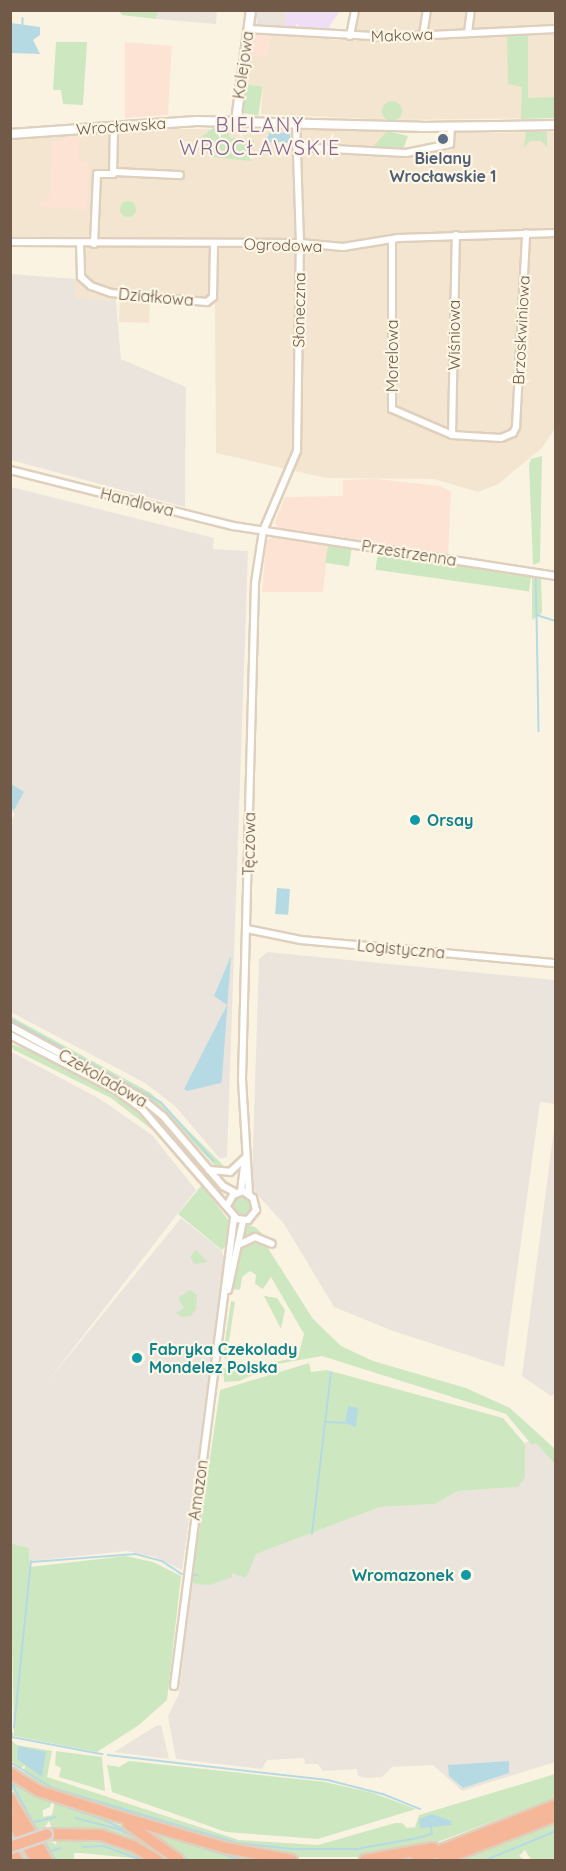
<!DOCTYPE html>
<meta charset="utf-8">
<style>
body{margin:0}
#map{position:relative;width:566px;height:1871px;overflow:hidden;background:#fbf3e1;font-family:Quicksand,sans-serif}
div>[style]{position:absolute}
.residential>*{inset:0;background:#f3e5cf;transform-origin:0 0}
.commercial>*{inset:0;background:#fce3d4}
.industrial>*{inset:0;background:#eae4dc}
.education>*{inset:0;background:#f0def7}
.green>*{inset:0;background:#cde8c0;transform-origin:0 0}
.round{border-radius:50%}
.water>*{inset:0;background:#b6dae4;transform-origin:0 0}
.stream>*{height:1.5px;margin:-0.75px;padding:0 0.75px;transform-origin:0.75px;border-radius:0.75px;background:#b6dae4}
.roads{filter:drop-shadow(2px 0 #dfcfbd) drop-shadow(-2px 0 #dfcfbd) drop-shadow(0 2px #dfcfbd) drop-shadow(0 -2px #dfcfbd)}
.minor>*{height:6px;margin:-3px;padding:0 3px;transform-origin:3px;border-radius:3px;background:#fff}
.tertiary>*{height:8px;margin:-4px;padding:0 4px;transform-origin:4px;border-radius:4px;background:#fff}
.secondary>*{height:8px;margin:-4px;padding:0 4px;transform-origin:4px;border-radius:4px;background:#fff}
.motorway>*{height:10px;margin:-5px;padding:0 5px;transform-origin:5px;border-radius:5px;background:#f5b798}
.bridges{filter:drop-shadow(2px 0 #ddd7d3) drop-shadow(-2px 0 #ddd7d3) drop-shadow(0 2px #ddd7d3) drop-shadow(0 -2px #ddd7d3)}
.motorway-bridge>*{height:10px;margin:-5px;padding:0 5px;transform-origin:5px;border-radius:5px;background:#f5b798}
.dots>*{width:16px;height:16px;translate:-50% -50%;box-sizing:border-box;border:3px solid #fff7e6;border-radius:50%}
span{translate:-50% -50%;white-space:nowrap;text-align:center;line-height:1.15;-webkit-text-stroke:4.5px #fff7e6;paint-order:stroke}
.street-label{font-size:16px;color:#725a48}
.service-label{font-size:16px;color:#4e5e75;font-weight:700}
.culture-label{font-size:16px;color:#0d838f;font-weight:700}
.left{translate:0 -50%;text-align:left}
.right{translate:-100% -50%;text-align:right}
.quarter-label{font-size:20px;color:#886495;letter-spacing:1.5px}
.frame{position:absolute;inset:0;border:12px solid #725a48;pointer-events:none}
</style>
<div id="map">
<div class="residential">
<i style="clip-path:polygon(359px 11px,555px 11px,555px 26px,354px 32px)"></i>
<i style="clip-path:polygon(271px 34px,353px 41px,555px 34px,555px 118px,396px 120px,261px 114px,263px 87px,245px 84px,248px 55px,267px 57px)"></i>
<i style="clip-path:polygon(300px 127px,387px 131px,400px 157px,453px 150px,455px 133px,555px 132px,555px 428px,542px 448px,498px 484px,478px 492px,434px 479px,326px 478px,216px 453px,215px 300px,117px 290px,116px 301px,74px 298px,76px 247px,303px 246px)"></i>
<i style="clip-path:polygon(137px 129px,291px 129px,295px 241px,11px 237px,10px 139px)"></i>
<i style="left:120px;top:296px;width:30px;height:26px;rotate:2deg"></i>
</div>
<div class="commercial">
<i style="clip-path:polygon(252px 34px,271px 34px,267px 58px,248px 55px)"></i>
<i style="clip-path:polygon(125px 42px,172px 46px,168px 115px,125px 118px)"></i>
<i style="clip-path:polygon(79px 136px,79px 161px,89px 162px,87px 210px,36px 206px,50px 195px,52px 141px)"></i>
<i style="clip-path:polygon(377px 479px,440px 486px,451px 492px,448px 555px,344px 540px,344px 536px,332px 539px,310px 536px,278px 529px,275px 522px,285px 497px,343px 496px,343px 480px)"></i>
<i style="clip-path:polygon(272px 537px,328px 545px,323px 592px,262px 592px,266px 541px)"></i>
</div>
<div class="industrial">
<i style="clip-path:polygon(158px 11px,158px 10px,217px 11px,216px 24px,156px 19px)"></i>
<i style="clip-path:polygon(256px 11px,287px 11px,285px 27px,257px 26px)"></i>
<i style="clip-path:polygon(11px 274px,75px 279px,75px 298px,116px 301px,121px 359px,186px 387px,185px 507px,11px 460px)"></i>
<i style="clip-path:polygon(11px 487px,214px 538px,213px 549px,248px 551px,227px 1157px,220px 1159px,175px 1106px,145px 1083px,11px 1012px,10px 823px,15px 814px,11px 811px)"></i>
<i style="clip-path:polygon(267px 952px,555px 980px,555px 1104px,540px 1102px,504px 1367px,393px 1331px,334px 1307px,284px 1224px,255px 1192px,252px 1182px,259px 959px)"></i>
<i style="clip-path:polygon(10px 1051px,100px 1099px,152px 1135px,196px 1190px,45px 1385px,181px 1218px,221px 1250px,226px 1261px,182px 1570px,155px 1557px,127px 1551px,30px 1561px,29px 1548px,11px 1543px)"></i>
<i style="clip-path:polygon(555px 1121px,556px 1393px,551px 1396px,522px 1376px)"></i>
<i style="clip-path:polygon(537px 1435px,555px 1452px,555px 1762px,462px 1791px,433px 1765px,392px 1767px,382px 1777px,366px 1778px,358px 1776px,357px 1769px,323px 1771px,318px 1764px,305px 1764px,304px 1758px,267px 1760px,262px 1769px,176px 1759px,168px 1716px,179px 1694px,193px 1571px,255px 1554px,380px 1507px,435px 1504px,458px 1491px,517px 1487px,525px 1478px,523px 1445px)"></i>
<i style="clip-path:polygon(161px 1725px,169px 1759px,114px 1752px,156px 1726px)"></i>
</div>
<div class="education">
<i style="clip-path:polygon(287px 11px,287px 10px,347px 11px,340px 11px,327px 30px,300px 28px,297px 23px,294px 28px,285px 27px)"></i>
</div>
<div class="green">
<i style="clip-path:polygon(119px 11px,119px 10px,158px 11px,156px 19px,122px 15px)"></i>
<i style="clip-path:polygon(507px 35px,528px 35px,528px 98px,554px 97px,555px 118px,521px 119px,522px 87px,508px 84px)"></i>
<i style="clip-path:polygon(56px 42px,87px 42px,83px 105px,63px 104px,61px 90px,53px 90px)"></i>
<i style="left:245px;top:84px;width:18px;height:29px;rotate:9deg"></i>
<i class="round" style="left:382px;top:101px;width:20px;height:20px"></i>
<i style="clip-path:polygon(213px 128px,227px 129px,230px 138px,254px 140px,252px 161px,211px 157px,200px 145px,201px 137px)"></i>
<i style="clip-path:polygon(387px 131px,408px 136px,404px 147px,394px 157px,374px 155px,372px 148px)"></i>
<i style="clip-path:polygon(526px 131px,547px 132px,547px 147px,541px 141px,530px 141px,524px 148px)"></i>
<i class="round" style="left:120px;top:201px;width:16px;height:16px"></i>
<i style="clip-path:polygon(542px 456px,540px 562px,533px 565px,529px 464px,531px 459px)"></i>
<i style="left:328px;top:545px;width:24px;height:18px;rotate:9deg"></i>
<i style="left:378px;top:552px;width:155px;height:18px;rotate:8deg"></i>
<i style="clip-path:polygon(532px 574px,541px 577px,542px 613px,532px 620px)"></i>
<i style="clip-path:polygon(10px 1016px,151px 1093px,228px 1170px,217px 1168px,160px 1106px,11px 1023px)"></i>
<i style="clip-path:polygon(32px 1042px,131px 1094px,143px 1103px,168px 1126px,220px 1188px,218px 1190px,162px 1124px,139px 1102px)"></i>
<i style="clip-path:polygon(10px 1044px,35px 1052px,125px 1100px,140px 1111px,198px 1178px,163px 1138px,111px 1098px,14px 1050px)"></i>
<i style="clip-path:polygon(202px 1185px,229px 1221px,228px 1244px,222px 1250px,178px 1214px)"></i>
<i class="round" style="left:233px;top:1197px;width:18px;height:18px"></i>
<i style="clip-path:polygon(248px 1225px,255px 1227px,265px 1236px,251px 1235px,241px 1239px)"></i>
<i style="clip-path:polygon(255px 1239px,264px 1242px,313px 1319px,341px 1346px,373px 1361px,466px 1388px,510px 1408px,555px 1449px,555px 1464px,536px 1443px,532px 1445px,506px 1414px,322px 1356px,272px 1365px,240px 1381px,224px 1382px,223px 1368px,238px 1370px,298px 1357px,304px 1334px,271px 1277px,263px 1289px,255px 1284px,256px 1275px,250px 1271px,242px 1277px,240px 1290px,233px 1289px,239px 1248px)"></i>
<i style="clip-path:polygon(196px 1250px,208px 1262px,195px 1264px,190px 1257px)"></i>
<i style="clip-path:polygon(190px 1290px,197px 1295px,196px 1309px,191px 1316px,182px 1317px,176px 1313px,184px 1308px,178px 1298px)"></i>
<i style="clip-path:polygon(264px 1296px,277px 1298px,285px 1310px,281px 1329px)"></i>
<i style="clip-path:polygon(231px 1301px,235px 1302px,226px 1360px,223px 1355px)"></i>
<i style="clip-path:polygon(309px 1363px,311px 1372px,327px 1370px,503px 1418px,525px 1444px,525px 1478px,518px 1487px,458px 1491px,435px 1504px,380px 1507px,256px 1554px,246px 1578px,232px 1573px,232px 1577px,210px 1585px,195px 1584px,192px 1580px,220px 1390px)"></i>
<i style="clip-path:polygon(10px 1543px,29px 1548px,30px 1567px,126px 1556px,153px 1562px,181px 1576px,167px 1700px,139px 1725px,97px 1752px,14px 1736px)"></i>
<i style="clip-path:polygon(10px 1739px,17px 1745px,52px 1751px,47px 1777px,239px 1840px,318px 1845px,395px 1823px,402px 1823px,407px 1828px,415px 1827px,419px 1815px,555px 1774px,555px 1798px,427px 1846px,364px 1857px,290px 1857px,246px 1850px,44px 1786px,24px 1772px,25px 1765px,20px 1769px,11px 1760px)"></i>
<i style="clip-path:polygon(56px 1751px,102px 1757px,105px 1791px,59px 1777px,61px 1768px,55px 1765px)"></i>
<i style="clip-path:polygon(129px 1761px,325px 1782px,373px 1793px,416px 1809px,318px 1839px,226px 1832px,112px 1792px,107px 1765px,119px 1767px)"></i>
<i style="clip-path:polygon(11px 1778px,52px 1800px,50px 1807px,43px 1810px,43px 1817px,52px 1815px,55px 1801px,83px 1810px,129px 1829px,174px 1860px,164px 1860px,130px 1840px,98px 1830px,52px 1828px,49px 1821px,43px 1830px,36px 1832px,11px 1788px)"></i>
<i style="clip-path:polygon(555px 1822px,555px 1858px,550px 1860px,531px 1860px,525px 1850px,519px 1856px,525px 1860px,462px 1860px)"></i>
<i style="clip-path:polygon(143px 1828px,266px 1860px,186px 1860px)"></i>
<i style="clip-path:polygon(76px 1835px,115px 1842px,151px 1860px,81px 1853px,74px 1853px,74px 1860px,53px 1860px,41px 1840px,47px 1838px,56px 1845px,57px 1837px)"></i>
</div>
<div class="water">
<i style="clip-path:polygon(11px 23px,40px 27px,40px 35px,33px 40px,40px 54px,11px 53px)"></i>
<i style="clip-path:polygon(270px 132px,290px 133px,290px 143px,265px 142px)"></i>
<i style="clip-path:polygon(11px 784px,24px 792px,14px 810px,11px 808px)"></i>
<i style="left:277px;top:888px;width:13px;height:26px;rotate:4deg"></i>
<i style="clip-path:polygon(231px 956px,222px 1079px,221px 1083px,187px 1091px,184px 1089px,227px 1005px,214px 996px)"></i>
<i style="clip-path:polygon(348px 1406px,358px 1408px,356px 1427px,345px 1423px)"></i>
<i style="clip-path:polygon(18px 1746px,46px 1752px,42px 1777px,17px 1759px)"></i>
<i style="clip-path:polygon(509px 1761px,509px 1773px,463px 1788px,449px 1776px,448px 1765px)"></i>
<i style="clip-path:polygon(432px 1814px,451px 1821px,452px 1825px,420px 1828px,419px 1819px)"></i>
</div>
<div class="stream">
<i style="left:23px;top:18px;width:6px;rotate:90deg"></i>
<i style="left:536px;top:575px;width:40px;rotate:88.6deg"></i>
<i style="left:537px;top:615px;width:20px;rotate:18deg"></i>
<i style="left:537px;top:615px;width:116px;rotate:89deg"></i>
<i style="left:10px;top:1019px;width:172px;rotate:28.8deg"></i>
<i style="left:161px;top:1102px;width:79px;rotate:48.1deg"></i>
<i style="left:327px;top:1422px;width:18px;rotate:3deg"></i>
<i style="left:312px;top:1534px;width:162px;rotate:-83.3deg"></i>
<i style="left:193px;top:1575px;width:4px"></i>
<i style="left:14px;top:1728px;width:167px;rotate:-84.2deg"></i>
<i style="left:31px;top:1562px;width:105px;rotate:-4.4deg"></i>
<i style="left:136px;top:1554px;width:27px;rotate:15deg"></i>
<i style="left:162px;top:1561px;width:24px;rotate:33deg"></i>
<i style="left:13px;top:1734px;width:3px;rotate:108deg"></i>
<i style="left:12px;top:1737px;width:92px;rotate:10.7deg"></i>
<i style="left:108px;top:1755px;width:221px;rotate:6.5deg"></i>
<i style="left:328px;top:1780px;width:57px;rotate:14.3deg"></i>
<i style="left:383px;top:1794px;width:40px;rotate:22deg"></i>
<i style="left:10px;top:1762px;width:50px;rotate:31.2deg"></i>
<i style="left:53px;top:1788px;width:193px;rotate:16.6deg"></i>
<i style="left:238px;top:1843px;width:54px;rotate:6.3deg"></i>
<i style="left:292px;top:1849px;width:65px"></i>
<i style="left:357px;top:1849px;width:61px;rotate:-10.4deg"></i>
<i style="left:417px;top:1838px;width:16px;rotate:-15deg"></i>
<i style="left:432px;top:1834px;width:6px;rotate:-99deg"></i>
<i style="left:10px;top:1783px;width:44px;rotate:24.2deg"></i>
<i style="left:13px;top:1785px;width:52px;rotate:61.5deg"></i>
<i style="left:55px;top:1803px;width:53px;rotate:18.8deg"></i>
<i style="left:105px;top:1820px;width:34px;rotate:28deg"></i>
<i style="left:76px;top:1818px;width:43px;rotate:14.7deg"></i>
<i style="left:118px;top:1829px;width:25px;rotate:26deg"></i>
<i style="left:141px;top:1840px;width:34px;rotate:36deg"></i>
<i style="left:34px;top:1822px;width:22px;rotate:-13deg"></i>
<i style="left:152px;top:1832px;width:46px;rotate:37.1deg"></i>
<i style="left:163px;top:1835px;width:82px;rotate:17.8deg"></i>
<i style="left:44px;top:1840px;width:23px;rotate:59deg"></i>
<i style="left:83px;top:1847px;width:21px;rotate:-3deg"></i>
<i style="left:104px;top:1846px;width:40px;rotate:20.2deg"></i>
<i style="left:19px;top:1849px;width:13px;rotate:58deg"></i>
<i style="left:51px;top:1851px;width:10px;rotate:-17deg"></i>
<i style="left:10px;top:1860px;width:1px"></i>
<i style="left:398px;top:1860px;width:5px;rotate:-11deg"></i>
<i style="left:486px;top:1860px;width:76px;rotate:-22.5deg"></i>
</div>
<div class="roads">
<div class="minor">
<i style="left:248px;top:29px;width:142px;rotate:3.2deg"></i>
<i style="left:390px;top:37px;width:166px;rotate:-2.8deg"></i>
<i style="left:468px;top:33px;width:23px;rotate:-83deg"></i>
<i style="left:423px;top:35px;width:25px;rotate:-81deg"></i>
<i style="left:350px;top:36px;width:26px;rotate:-79deg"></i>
<i style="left:296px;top:147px;width:110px;rotate:3.1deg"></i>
<i style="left:406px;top:153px;width:45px;rotate:-11.6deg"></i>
<i style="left:450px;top:144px;width:17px;rotate:-87deg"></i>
<i style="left:113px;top:172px;width:67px;rotate:2.6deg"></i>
<i style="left:392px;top:239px;width:170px;rotate:90deg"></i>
<i style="left:392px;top:409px;width:65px;rotate:23.4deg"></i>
<i style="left:452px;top:435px;width:49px;rotate:3.5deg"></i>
<i style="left:501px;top:438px;width:13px;rotate:-23deg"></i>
<i style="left:513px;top:433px;width:7px;rotate:-63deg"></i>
<i style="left:516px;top:427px;width:194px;rotate:-87deg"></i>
<i style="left:10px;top:242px;width:290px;rotate:0.2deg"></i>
<i style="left:300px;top:243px;width:43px;rotate:5.3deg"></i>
<i style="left:343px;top:247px;width:56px;rotate:-9.3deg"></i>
<i style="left:398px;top:238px;width:158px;rotate:-1.8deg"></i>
<i style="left:80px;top:244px;width:33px;rotate:88deg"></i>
<i style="left:81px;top:277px;width:13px;rotate:42deg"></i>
<i style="left:91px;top:286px;width:21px;rotate:19deg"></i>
<i style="left:111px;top:293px;width:96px;rotate:5.4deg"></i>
<i style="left:207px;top:302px;width:8px;rotate:-40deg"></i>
<i style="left:213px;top:297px;width:53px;rotate:-88.9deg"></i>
<i style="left:94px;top:244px;width:70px;rotate:-87.5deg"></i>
<i style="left:97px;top:174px;width:16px"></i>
<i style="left:113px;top:174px;width:48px;rotate:-88.8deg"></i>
<i style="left:452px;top:435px;width:200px;rotate:-88.9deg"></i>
<i style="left:10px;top:470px;width:230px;rotate:14.1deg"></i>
<i style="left:233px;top:526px;width:327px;rotate:8.8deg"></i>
<i style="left:247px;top:929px;width:55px;rotate:11.5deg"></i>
<i style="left:301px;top:940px;width:256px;rotate:5.2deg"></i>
<i style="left:10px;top:1026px;width:148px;rotate:28.6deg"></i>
<i style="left:140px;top:1097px;width:30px;rotate:40deg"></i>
<i style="left:163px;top:1116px;width:92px;rotate:49.4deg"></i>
<i style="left:223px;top:1186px;width:15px;rotate:28deg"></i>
<i style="left:10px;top:1035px;width:119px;rotate:27.4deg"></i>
<i style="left:116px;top:1090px;width:31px;rotate:36deg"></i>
<i style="left:141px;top:1108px;width:147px;rotate:49.1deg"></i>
<i style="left:237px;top:1219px;width:11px;rotate:5deg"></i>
<i style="left:248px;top:1220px;width:13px;rotate:-51deg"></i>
<i style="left:256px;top:1210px;width:12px;rotate:-104deg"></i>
<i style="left:253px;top:1198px;width:12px;rotate:-145deg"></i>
<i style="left:243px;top:1191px;width:11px;rotate:158deg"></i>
<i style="left:233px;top:1195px;width:10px;rotate:119deg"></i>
<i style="left:209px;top:1170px;width:21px;rotate:5deg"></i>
<i style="left:230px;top:1172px;width:21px;rotate:-43deg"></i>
<i style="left:241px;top:1191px;width:26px;rotate:-83deg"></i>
<i style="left:249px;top:1194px;width:115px;rotate:-93.5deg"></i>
<i style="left:242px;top:1079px;width:496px;rotate:-88.5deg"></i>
<i style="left:255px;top:583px;width:53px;rotate:-81.3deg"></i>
<i style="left:263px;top:531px;width:87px;rotate:-67deg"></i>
<i style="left:297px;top:451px;width:208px;rotate:-89.2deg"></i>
<i style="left:300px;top:243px;width:121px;rotate:-91.9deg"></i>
<i style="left:238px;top:1245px;width:19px;rotate:-25deg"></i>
<i style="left:255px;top:1237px;width:18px;rotate:22deg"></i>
<i style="left:228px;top:1290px;width:71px;rotate:-77.7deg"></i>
<i style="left:174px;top:1686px;width:473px;rotate:-82.7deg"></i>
</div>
<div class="tertiary">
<i style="left:236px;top:121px;width:112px;rotate:-82.3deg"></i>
</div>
<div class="secondary">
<i style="left:10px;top:134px;width:187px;rotate:-4deg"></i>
<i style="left:197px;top:121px;width:224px;rotate:1.5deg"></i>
<i style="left:421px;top:127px;width:135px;rotate:-0.8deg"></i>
</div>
<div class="motorway">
<i style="left:10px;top:1773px;width:34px;rotate:32deg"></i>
<i style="left:39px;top:1791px;width:71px;rotate:17.9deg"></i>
<i style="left:107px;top:1813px;width:124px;rotate:16.4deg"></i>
<i style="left:226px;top:1848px;width:67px;rotate:10.3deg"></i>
<i style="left:10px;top:1799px;width:71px;rotate:58.8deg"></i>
<i style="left:10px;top:1818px;width:49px;rotate:58.2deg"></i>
<i style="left:128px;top:1824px;width:62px;rotate:35.2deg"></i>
<i style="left:47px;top:1834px;width:54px;rotate:1.1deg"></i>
<i style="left:101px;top:1835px;width:36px;rotate:19deg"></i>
<i style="left:135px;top:1847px;width:26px;rotate:31deg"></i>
<i style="left:10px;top:1849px;width:13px;rotate:58deg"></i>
<i style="left:365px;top:1860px;width:69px;rotate:-10deg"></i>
<i style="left:416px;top:1860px;width:150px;rotate:-21.4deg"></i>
<i style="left:442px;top:1860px;width:122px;rotate:-21.1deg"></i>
</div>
</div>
<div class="bridges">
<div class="motorway-bridge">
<i style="left:10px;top:1847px;width:39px;rotate:-19deg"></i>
</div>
</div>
<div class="dots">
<i style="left:443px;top:139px;background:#5c6f8a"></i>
<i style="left:415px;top:820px;background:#0f9aa8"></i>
<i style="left:137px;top:1358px;background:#0f9aa8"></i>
<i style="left:466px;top:1575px;background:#0f9aa8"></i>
</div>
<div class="street-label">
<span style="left:402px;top:35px;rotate:-2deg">Makowa</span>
<span style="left:243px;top:65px;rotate:-82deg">Kolejowa</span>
<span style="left:121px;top:126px;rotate:-4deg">Wrocławska</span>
<span style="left:283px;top:245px;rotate:2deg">Ogrodowa</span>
<span style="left:156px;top:297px;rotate:5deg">Działkowa</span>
<span style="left:299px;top:310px;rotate:-89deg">Słoneczna</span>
<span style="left:521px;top:330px;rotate:-87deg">Brzoskwiniowa</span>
<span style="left:454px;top:335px;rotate:-90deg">Wiśniowa</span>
<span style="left:392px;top:356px;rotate:-90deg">Morelowa</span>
<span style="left:137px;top:502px;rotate:14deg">Handlowa</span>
<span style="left:409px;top:553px;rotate:9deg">Przestrzenna</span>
<span style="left:249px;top:844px;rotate:-89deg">Tęczowa</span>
<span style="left:401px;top:949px;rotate:5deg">Logistyczna</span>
<span style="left:103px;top:1078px;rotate:30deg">Czekoladowa</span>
<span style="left:198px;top:1490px;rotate:-82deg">Amazon</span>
</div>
<div class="service-label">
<span style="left:443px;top:167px">Bielany<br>Wrocławskie 1</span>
</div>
<div class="culture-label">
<span class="left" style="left:427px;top:820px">Orsay</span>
<span class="left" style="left:149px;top:1358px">Fabryka Czekolady<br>Mondelez Polska</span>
<span class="right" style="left:454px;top:1575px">Wromazonek</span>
</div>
<div class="quarter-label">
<span style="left:260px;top:136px">BIELANY<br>WROCŁAWSKIE</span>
</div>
<div class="frame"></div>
</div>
